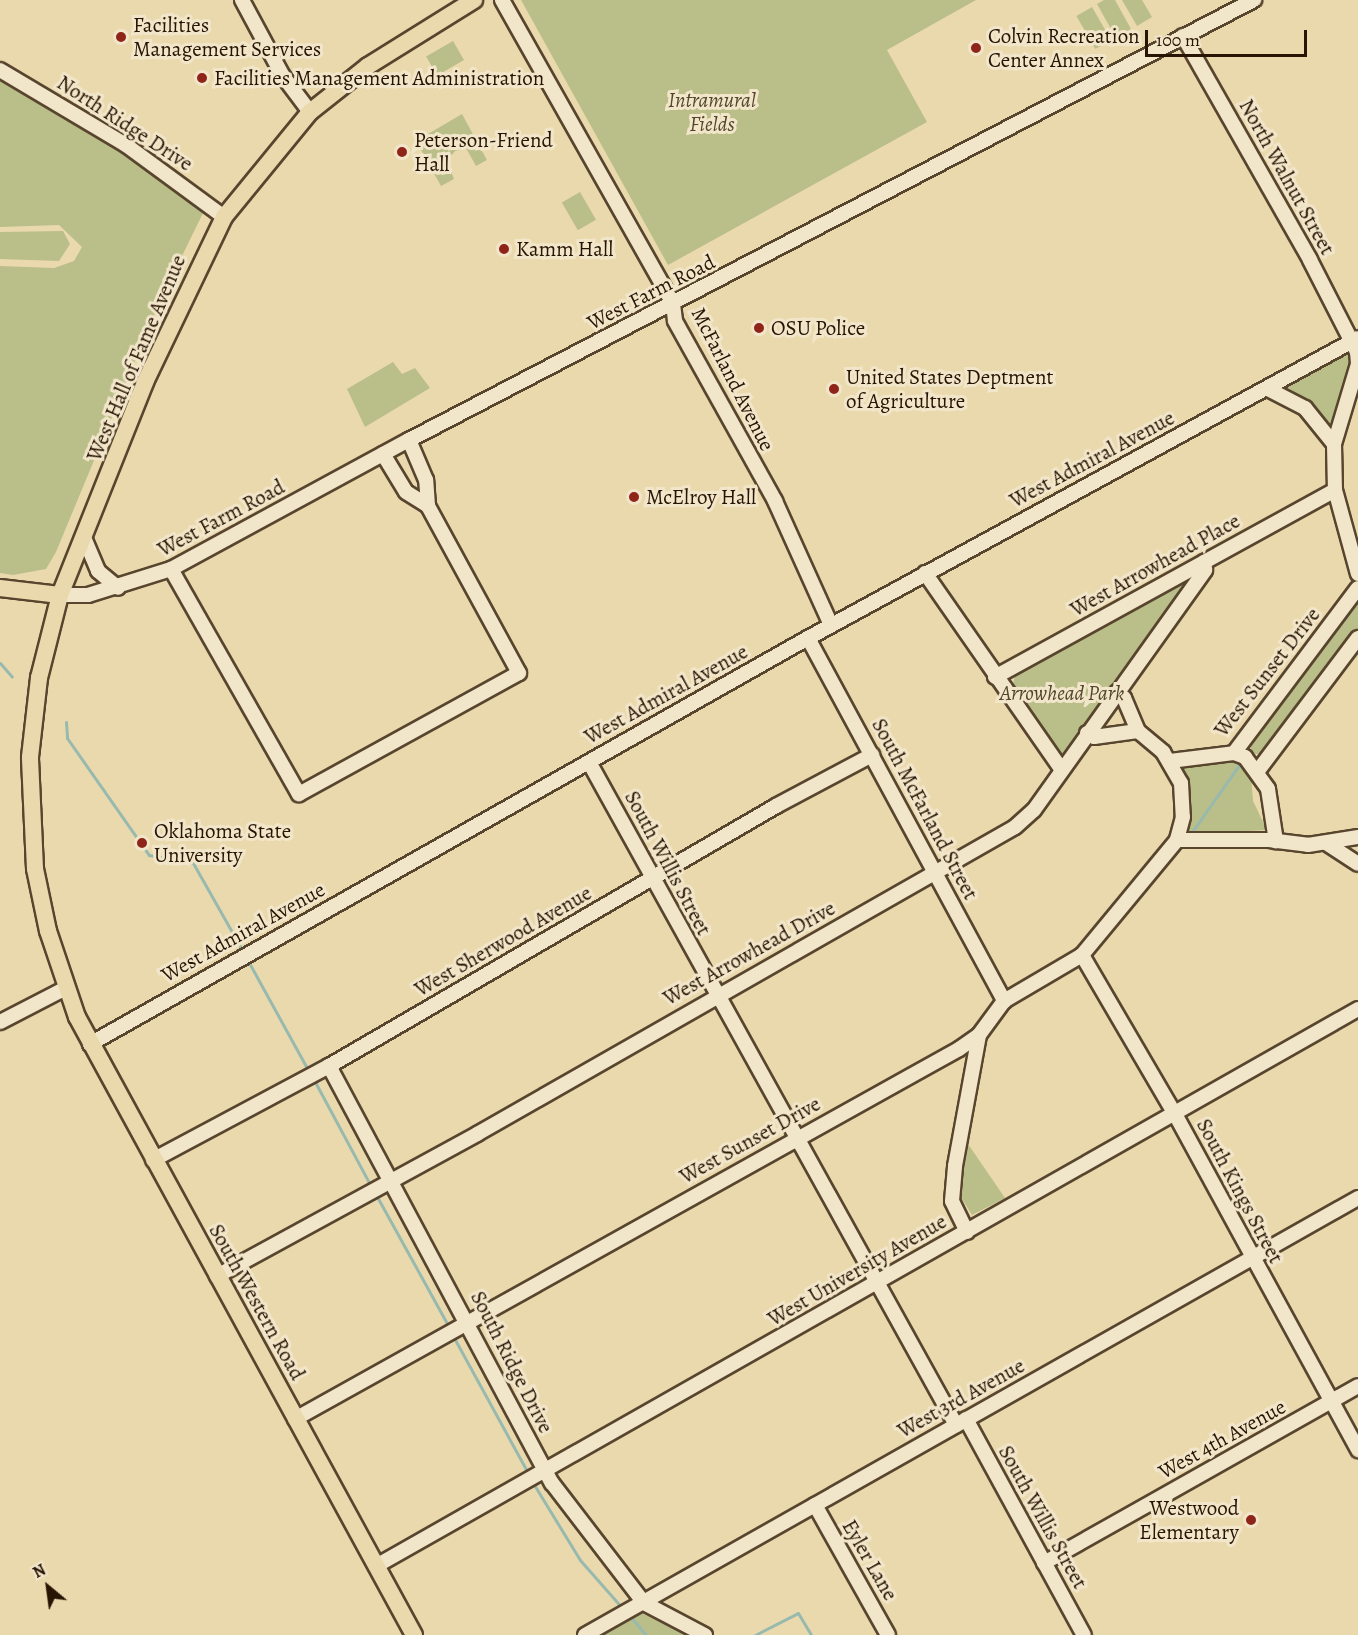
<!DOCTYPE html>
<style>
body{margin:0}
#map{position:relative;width:1358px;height:1635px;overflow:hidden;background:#ebd9ae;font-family:Alegreya,serif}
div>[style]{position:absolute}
.green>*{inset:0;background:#babe88;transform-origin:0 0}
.stream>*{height:3px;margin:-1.5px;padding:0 1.5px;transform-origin:1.5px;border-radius:1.5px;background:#98baae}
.roads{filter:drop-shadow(2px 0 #58452e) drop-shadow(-2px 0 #58452e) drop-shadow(0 2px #58452e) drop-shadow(0 -2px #58452e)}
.minor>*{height:14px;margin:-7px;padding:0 7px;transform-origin:7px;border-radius:7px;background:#f2e6ca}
.major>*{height:16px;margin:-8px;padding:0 8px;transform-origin:8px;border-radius:8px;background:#ebd9ae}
.dots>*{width:16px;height:16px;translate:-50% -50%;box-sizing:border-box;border:3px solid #f2e6ca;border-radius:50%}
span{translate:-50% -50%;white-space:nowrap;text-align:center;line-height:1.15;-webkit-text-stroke:6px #f2e6ca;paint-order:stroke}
.poi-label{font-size:21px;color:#271403}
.left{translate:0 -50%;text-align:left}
.right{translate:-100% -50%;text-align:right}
.park-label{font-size:21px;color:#53472b;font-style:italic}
.street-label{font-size:21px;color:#271403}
.north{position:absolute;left:18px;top:1557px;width:60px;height:60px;-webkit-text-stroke:4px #f2e6ca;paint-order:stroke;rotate:331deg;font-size:16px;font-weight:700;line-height:24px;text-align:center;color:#271403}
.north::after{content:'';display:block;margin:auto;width:21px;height:27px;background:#271403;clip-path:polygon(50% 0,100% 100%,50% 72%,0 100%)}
.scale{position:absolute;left:1145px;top:30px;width:162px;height:27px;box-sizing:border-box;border:3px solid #271403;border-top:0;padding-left:8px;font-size:18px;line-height:21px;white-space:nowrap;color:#271403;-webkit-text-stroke:4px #f2e6ca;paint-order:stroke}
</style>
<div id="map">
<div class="green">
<i style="clip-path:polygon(521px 0,976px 0,887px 50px,927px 122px,668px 265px)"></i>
<i style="clip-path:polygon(1104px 0,1115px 0,1131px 29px,1116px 38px,1097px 4px)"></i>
<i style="clip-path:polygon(1122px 0,1142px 0,1152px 17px,1137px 26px)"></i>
<i style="left:1092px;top:7px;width:38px;height:18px;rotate:60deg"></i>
<i style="left:453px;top:41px;width:22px;height:31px;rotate:60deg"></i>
<i style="clip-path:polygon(0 79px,55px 107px,205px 209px,161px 299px,56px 552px,46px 569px,13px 575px,0 573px,0 266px,54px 268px,74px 261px,82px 247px,59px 225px,0 227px)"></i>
<i style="clip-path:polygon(462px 114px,487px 160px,476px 166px,466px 148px,455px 151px,447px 161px,454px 179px,441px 186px,416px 141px)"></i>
<i style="left:580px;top:192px;width:32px;height:21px;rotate:60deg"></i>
<i style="clip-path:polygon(63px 231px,70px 244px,59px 261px,0 259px,0 232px)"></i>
<i style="clip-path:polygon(1352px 341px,1357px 352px,1334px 444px,1319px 422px,1268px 389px)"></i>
<i style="clip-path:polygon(393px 362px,402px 374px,415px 368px,430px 388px,365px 427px,347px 389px)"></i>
<i style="clip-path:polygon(1182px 585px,1189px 585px,1070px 748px,1062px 754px,1011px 693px,1015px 675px)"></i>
<i style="clip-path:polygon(1358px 596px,1358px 629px,1265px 754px,1255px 754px,1251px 750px,1251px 739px)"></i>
<i style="clip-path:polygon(1223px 760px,1235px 760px,1251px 775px,1253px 801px,1267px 830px,1194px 834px,1186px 831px,1176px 766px)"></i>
<i style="clip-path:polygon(968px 1144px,1005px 1198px,972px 1215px,959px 1194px)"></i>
<i style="clip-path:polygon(641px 1613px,687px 1635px,600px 1635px)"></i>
</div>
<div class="stream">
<i style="left:0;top:663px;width:18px;rotate:49deg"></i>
<i style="left:66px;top:722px;width:16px;rotate:86deg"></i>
<i style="left:67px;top:738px;width:143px;rotate:55deg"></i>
<i style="left:149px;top:855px;width:45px;rotate:10.3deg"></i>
<i style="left:193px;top:863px;width:103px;rotate:60.5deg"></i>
<i style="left:1189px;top:836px;width:92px;rotate:-54.8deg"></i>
<i style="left:247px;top:959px;width:129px;rotate:61.2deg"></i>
<i style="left:314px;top:1080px;width:123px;rotate:61.8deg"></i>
<i style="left:375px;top:1193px;width:153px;rotate:61.1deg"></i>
<i style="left:453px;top:1336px;width:158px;rotate:61.3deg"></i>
<i style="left:533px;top:1483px;width:90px;rotate:58.6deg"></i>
<i style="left:580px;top:1560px;width:65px;rotate:48.7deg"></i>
<i style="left:630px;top:1616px;width:25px;rotate:50deg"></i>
<i style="left:755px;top:1635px;width:48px;rotate:-27.1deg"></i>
<i style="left:798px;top:1613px;width:26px;rotate:59deg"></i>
</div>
<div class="roads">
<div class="minor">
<i style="left:242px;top:0;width:86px;rotate:61.7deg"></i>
<i style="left:283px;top:76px;width:45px;rotate:53.1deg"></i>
<i style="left:502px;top:0;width:349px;rotate:60.6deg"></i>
<i style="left:673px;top:304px;width:17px;rotate:83deg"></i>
<i style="left:675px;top:321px;width:206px;rotate:60.9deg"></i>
<i style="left:775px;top:501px;width:136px;rotate:65.7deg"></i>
<i style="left:1183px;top:36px;width:257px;rotate:60.4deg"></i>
<i style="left:1310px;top:260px;width:103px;rotate:62.9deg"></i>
<i style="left:1357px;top:352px;width:12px;rotate:85deg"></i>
<i style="left:1358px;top:364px;width:84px;rotate:106.7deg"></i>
<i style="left:1334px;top:444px;width:46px;rotate:88.8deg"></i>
<i style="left:1335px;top:490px;width:87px;rotate:74.7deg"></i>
<i style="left:0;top:70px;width:147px;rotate:30.8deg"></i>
<i style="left:126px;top:145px;width:122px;rotate:36.3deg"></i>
<i style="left:1268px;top:389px;width:42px;rotate:27.2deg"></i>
<i style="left:1305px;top:408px;width:46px;rotate:51.1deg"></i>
<i style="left:383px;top:454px;width:44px;rotate:58.8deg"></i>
<i style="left:406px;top:492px;width:26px;rotate:32deg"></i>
<i style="left:85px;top:540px;width:34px;rotate:67deg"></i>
<i style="left:98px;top:571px;width:26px;rotate:40deg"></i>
<i style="left:171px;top:569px;width:259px;rotate:60.4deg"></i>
<i style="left:299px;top:794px;width:251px;rotate:-28.8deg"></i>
<i style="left:519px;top:673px;width:190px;rotate:-118.6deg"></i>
<i style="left:428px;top:506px;width:26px;rotate:-94deg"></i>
<i style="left:426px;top:480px;width:43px;rotate:-113deg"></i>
<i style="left:925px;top:573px;width:239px;rotate:55.2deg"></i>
<i style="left:60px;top:595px;width:28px"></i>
<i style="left:88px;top:595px;width:87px;rotate:-17.4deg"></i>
<i style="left:171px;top:569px;width:271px;rotate:-28.5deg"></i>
<i style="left:409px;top:440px;width:953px;rotate:-27.51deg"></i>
<i style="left:808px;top:638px;width:413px;rotate:61.6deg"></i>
<i style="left:995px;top:677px;width:388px;rotate:-28.8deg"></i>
<i style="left:1117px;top:692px;width:9px;rotate:41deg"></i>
<i style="left:1124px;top:698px;width:36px;rotate:67deg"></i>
<i style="left:1138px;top:731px;width:33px;rotate:40deg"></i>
<i style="left:1163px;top:752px;width:36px;rotate:60deg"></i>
<i style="left:1181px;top:783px;width:34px;rotate:87deg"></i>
<i style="left:1183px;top:817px;width:24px;rotate:105deg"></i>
<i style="left:1087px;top:733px;width:8px;rotate:30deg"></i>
<i style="left:1094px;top:737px;width:44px;rotate:-7.8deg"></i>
<i style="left:1234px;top:753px;width:12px;rotate:20deg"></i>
<i style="left:1245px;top:757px;width:39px;rotate:54deg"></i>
<i style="left:1268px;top:789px;width:53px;rotate:81.3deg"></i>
<i style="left:1170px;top:761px;width:64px;rotate:-7.1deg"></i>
<i style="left:1234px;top:753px;width:206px;rotate:-53.1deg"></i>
<i style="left:589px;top:762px;width:758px;rotate:61.03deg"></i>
<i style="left:1257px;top:772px;width:168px;rotate:-53deg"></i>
<i style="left:1326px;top:843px;width:38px;rotate:33deg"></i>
<i style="left:1082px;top:955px;width:184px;rotate:59.7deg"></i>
<i style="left:1175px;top:1114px;width:383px;rotate:61.4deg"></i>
<i style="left:0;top:1022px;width:74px;rotate:-27.3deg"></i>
<i style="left:90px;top:1044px;width:825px;rotate:-29.49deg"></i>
<i style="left:808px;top:638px;width:626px;rotate:-28.61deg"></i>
<i style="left:329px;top:1066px;width:473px;rotate:61.9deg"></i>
<i style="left:552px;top:1483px;width:151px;rotate:52.5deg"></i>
<i style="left:644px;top:1603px;width:69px;rotate:27.7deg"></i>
<i style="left:153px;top:1160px;width:200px;rotate:-28.1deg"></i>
<i style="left:329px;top:1066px;width:517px;rotate:-30.18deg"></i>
<i style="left:776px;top:806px;width:109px;rotate:-28deg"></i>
<i style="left:967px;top:1232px;width:34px;rotate:-116deg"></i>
<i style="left:952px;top:1201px;width:35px;rotate:-85deg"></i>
<i style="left:955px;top:1166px;width:133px;rotate:-79.6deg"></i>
<i style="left:217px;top:1276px;width:296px;rotate:-28.6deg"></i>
<i style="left:477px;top:1134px;width:619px;rotate:-29.71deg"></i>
<i style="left:1015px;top:827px;width:25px;rotate:-42deg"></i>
<i style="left:1034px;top:810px;width:295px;rotate:-54.5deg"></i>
<i style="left:1205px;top:570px;width:8px;rotate:-97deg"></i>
<i style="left:295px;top:1419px;width:760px;rotate:-29.13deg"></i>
<i style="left:959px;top:1049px;width:24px;rotate:-35deg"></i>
<i style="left:979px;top:1035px;width:42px;rotate:-53.7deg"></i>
<i style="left:1004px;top:1001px;width:91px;rotate:-30.5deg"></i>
<i style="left:1082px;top:955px;width:149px;rotate:-50.4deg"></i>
<i style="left:1177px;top:840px;width:92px"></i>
<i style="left:1269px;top:840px;width:39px;rotate:7deg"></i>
<i style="left:1308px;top:845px;width:51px;rotate:-9.1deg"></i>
<i style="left:966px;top:1419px;width:246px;rotate:61.4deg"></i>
<i style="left:815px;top:1505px;width:149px;rotate:60.7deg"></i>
<i style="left:1044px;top:1563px;width:360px;rotate:-29.4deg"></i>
<i style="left:376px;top:1566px;width:1129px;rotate:-29.56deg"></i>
<i style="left:585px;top:1635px;width:888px;rotate:-29.48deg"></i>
</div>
<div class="major">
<i style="left:0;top:588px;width:60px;rotate:6.7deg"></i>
<i style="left:414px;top:1635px;width:704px;rotate:-118.6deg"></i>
<i style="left:77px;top:1017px;width:91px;rotate:-108.6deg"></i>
<i style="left:48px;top:931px;width:63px;rotate:-101.8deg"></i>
<i style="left:35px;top:869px;width:112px;rotate:-92.6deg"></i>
<i style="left:30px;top:757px;width:80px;rotate:-83.5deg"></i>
<i style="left:39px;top:678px;width:86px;rotate:-75.8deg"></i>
<i style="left:60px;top:595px;width:229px;rotate:-68.2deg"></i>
<i style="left:145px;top:382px;width:183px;rotate:-64.4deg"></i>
<i style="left:224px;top:217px;width:136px;rotate:-50.7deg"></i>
<i style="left:310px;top:112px;width:74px;rotate:-38.4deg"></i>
<i style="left:368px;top:66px;width:125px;rotate:-31.9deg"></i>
</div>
</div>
<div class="dots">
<i style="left:121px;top:37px;background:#8f2418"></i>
<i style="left:976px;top:48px;background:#8f2418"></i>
<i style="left:202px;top:78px;background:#8f2418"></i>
<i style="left:402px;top:152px;background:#8f2418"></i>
<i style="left:504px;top:249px;background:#8f2418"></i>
<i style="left:759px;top:328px;background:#8f2418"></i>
<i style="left:834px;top:389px;background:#8f2418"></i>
<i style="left:634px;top:497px;background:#8f2418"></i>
<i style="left:142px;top:843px;background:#8f2418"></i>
<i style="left:1251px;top:1520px;background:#8f2418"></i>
</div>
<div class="poi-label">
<span class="left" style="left:133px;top:37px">Facilities<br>Management Services</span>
<span class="left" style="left:988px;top:48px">Colvin Recreation<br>Center Annex</span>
<span class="left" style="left:214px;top:78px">Facilities Management Administration</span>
<span class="left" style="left:414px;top:152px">Peterson-Friend<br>Hall</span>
<span class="left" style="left:516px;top:249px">Kamm Hall</span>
<span class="left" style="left:771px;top:328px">OSU Police</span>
<span class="left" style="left:846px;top:389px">United States Deptment<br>of Agriculture</span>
<span class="left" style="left:646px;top:497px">McElroy Hall</span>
<span class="left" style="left:154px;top:843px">Oklahoma State<br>University</span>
<span class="right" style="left:1239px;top:1520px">Westwood<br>Elementary</span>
</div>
<div class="park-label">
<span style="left:712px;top:112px">Intramural<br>Fields</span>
<span style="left:1062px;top:693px">Arrowhead Park</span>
</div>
<div class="street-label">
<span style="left:125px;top:123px;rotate:33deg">North Ridge Drive</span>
<span style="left:1287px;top:177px;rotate:61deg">North Walnut Street</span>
<span style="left:651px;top:292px;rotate:-27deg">West Farm Road</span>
<span style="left:136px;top:358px;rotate:-67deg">West Hall of Fame Avenue</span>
<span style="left:733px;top:379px;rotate:63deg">McFarland Avenue</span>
<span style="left:1092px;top:459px;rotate:-28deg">West Admiral Avenue</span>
<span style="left:221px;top:518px;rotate:-28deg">West Farm Road</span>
<span style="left:1155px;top:565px;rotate:-29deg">West Arrowhead Place</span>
<span style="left:1267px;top:672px;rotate:-52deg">West Sunset Drive</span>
<span style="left:666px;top:694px;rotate:-29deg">West Admiral Avenue</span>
<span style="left:925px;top:809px;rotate:62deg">South McFarland Street</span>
<span style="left:668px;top:863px;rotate:62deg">South Willis Street</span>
<span style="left:243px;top:932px;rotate:-29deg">West Admiral Avenue</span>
<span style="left:503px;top:941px;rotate:-30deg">West Sherwood Avenue</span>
<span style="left:749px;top:953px;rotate:-29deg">West Arrowhead Drive</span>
<span style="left:750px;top:1140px;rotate:-29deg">West Sunset Drive</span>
<span style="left:1240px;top:1191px;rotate:62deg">South Kings Street</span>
<span style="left:857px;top:1270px;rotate:-30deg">West University Avenue</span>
<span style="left:257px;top:1302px;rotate:61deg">South Western Road</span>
<span style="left:512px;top:1362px;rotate:63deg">South Ridge Drive</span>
<span style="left:961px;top:1398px;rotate:-29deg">West 3rd Avenue</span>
<span style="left:1222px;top:1439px;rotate:-29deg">West 4th Avenue</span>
<span style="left:1043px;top:1517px;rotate:61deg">South Willis Street</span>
<span style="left:870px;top:1560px;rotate:60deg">Eyler Lane</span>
</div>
<div class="north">N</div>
<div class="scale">100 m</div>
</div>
